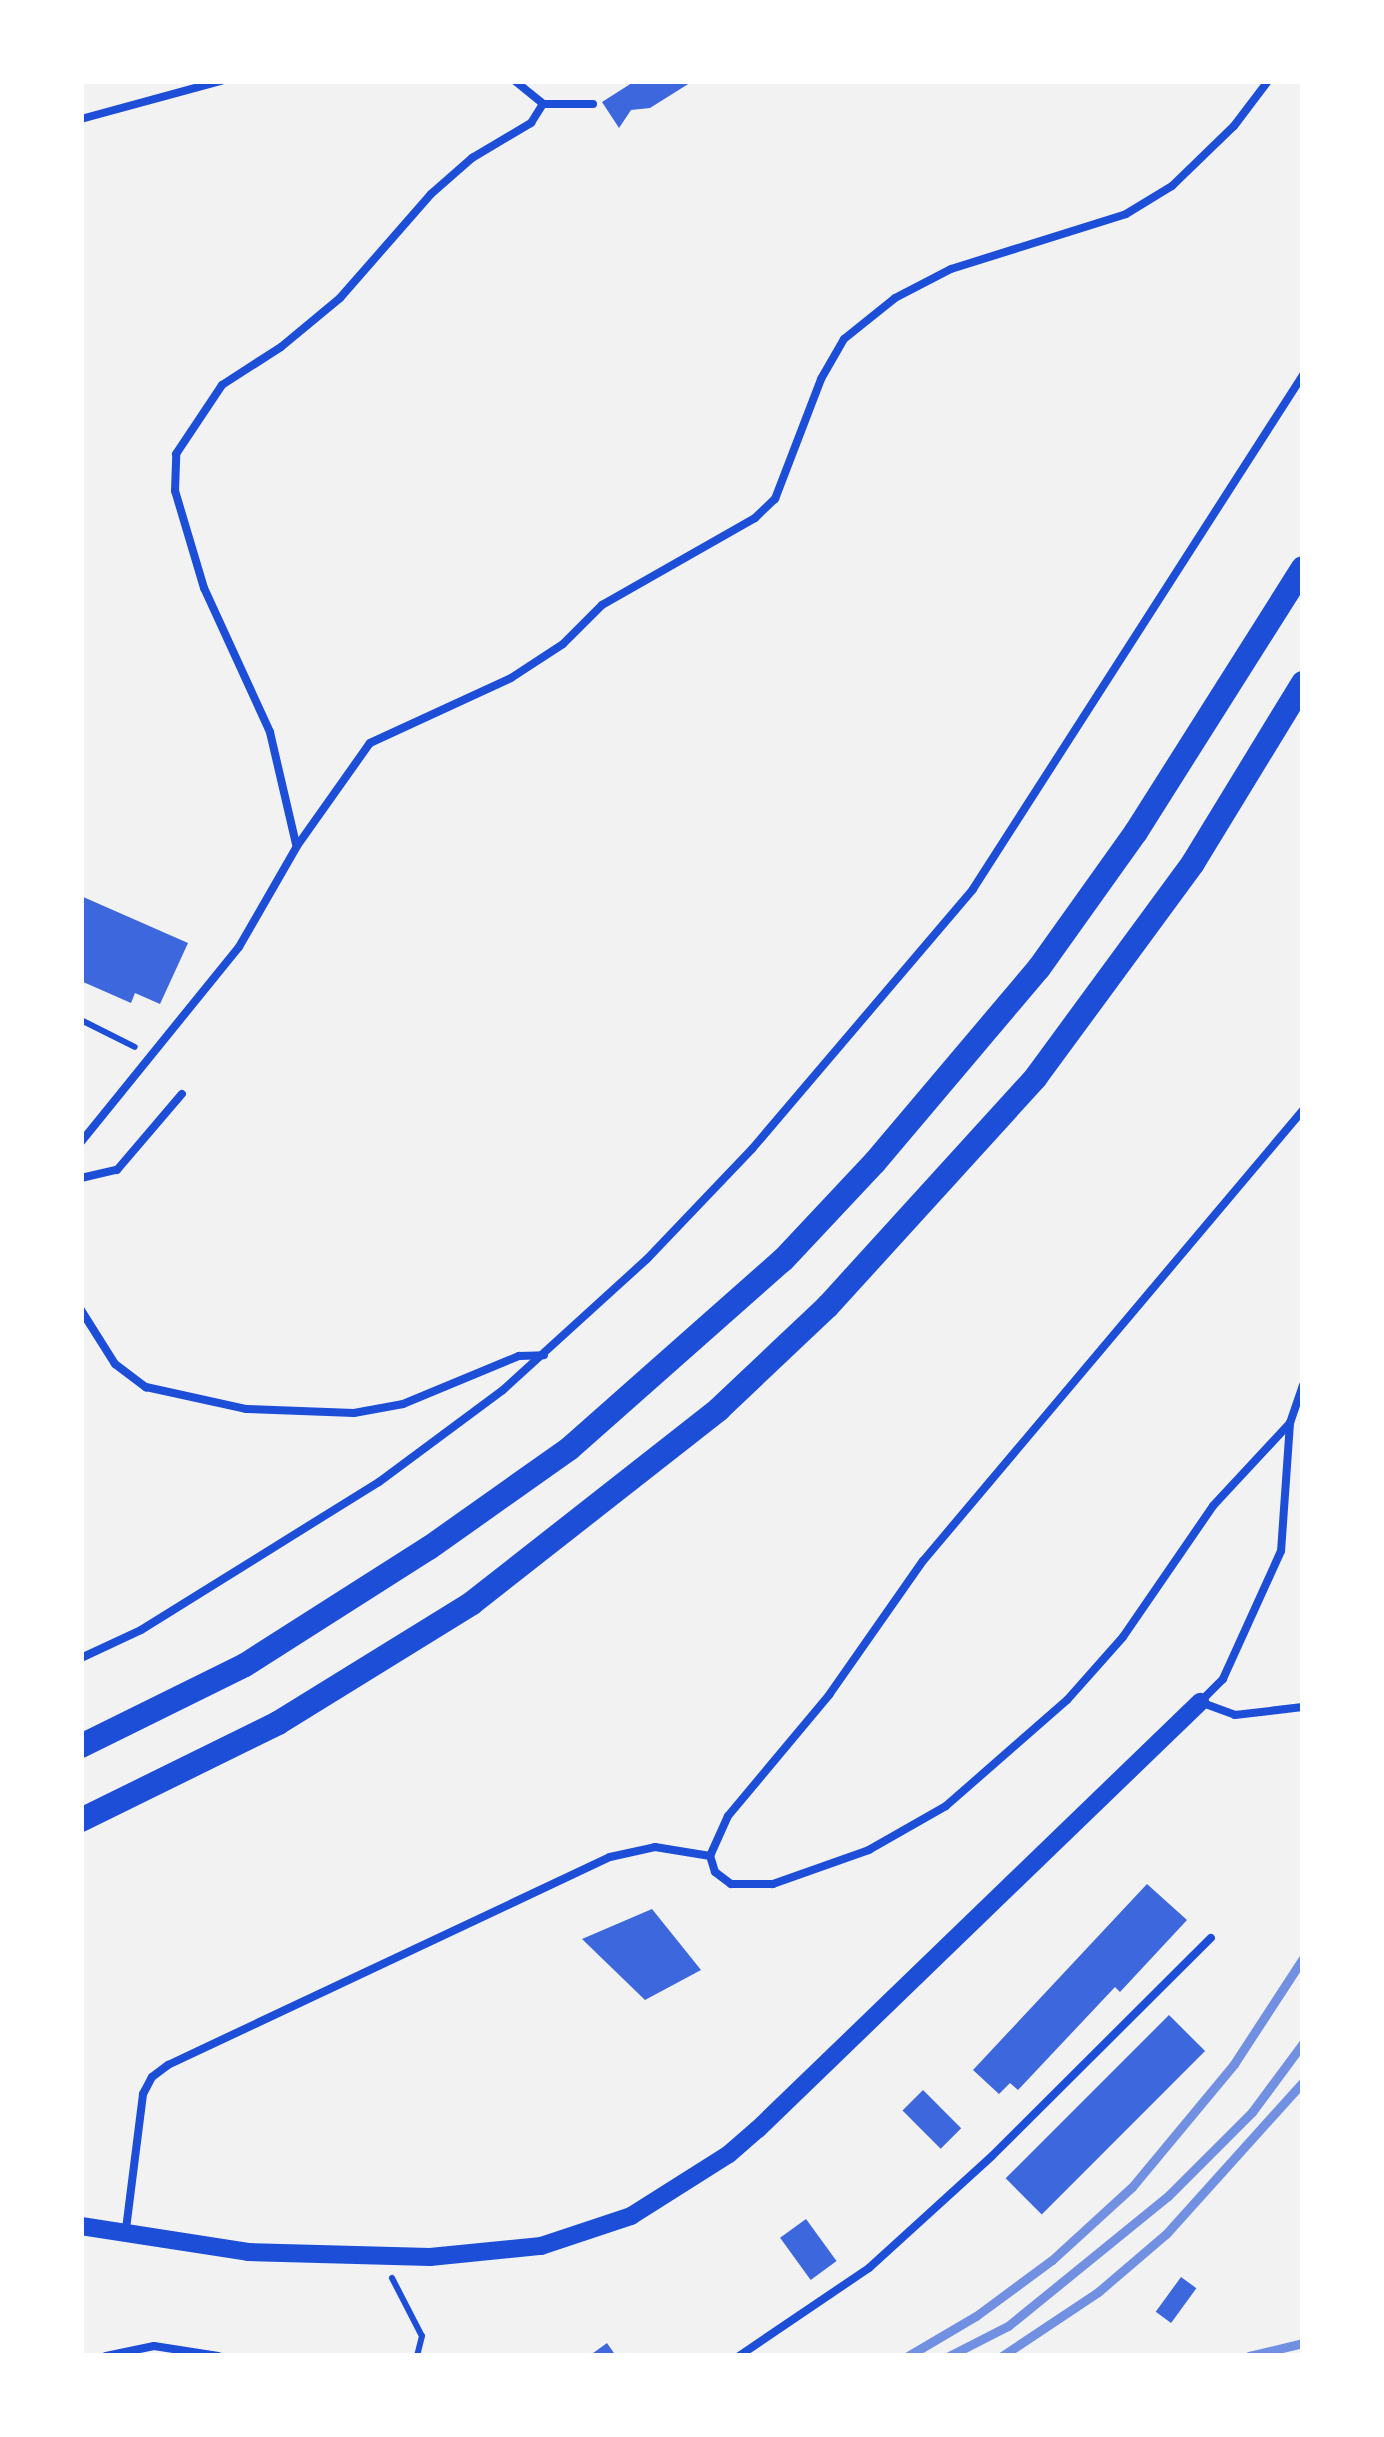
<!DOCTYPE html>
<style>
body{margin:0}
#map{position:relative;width:1384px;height:2437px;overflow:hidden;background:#f2f2f2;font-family:"Noto Sans",sans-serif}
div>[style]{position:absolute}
.building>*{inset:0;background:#3d67dc;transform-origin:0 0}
.path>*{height:6px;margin:-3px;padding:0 3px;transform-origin:3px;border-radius:3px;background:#1d4ed8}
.service>*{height:8px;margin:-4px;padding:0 4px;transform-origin:4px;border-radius:4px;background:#1d4ed8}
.tertiary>*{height:18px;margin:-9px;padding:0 9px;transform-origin:9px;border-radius:9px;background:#1d4ed8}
.primary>*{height:24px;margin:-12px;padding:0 12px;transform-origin:12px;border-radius:12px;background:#1d4ed8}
.rail>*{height:9px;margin:-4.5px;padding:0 4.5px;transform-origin:4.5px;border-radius:4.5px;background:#7290e2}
span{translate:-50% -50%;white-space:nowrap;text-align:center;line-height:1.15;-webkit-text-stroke:12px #fff;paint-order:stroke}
.frame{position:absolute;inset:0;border:84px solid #fff;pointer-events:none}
</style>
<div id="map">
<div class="building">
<i style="clip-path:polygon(635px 81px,693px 81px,650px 108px,631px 110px,619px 128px,602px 102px)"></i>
<i style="clip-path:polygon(81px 896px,188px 943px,160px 1004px,135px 993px,131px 1003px,81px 981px)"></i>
<i style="clip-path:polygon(1147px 1884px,1187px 1920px,1120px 1992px,1115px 1987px,1018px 2090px,1010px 2083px,999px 2094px,973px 2070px)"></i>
<i style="clip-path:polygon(652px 1909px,701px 1970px,645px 2000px,582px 1939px)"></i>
<i style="left:1169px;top:2015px;width:51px;height:231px;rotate:45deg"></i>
<i style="left:923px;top:2090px;width:54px;height:29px;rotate:45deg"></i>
<i style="left:806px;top:2219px;width:52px;height:32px;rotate:54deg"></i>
<i style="left:1181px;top:2277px;width:19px;height:43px;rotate:36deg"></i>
<i style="clip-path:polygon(607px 2343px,616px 2356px,589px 2356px)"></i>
</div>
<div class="path">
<i style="left:81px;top:1020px;width:60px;rotate:26.6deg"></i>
<i style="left:392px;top:2278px;width:65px;rotate:62.7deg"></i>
<i style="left:422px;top:2336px;width:21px;rotate:104deg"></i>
</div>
<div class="service">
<i style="left:515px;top:81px;width:36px;rotate:39deg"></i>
<i style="left:543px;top:104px;width:50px"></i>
<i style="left:81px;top:119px;width:145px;rotate:-15.2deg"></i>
<i style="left:296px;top:844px;width:115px;rotate:-103.1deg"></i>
<i style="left:270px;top:732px;width:158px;rotate:-114.6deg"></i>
<i style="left:204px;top:588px;width:101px;rotate:-106.6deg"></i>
<i style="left:175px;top:491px;width:37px;rotate:-88deg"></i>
<i style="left:176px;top:454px;width:83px;rotate:-56.3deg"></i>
<i style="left:222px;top:385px;width:70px;rotate:-32.8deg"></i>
<i style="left:281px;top:347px;width:77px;rotate:-39.7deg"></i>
<i style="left:340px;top:298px;width:138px;rotate:-48.8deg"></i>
<i style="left:431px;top:194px;width:55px;rotate:-41.3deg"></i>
<i style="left:472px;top:158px;width:69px;rotate:-30.7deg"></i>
<i style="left:531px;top:123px;width:22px;rotate:-58deg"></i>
<i style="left:81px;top:1142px;width:251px;rotate:-51deg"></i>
<i style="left:239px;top:947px;width:116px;rotate:-60.1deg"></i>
<i style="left:297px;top:846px;width:126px;rotate:-54.7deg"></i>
<i style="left:370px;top:743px;width:155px;rotate:-24.7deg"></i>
<i style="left:511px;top:678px;width:62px;rotate:-33.2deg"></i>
<i style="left:563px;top:644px;width:55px;rotate:-45deg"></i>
<i style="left:602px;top:605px;width:176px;rotate:-29.6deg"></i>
<i style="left:755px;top:518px;width:28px;rotate:-44deg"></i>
<i style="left:775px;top:499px;width:129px;rotate:-69deg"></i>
<i style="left:821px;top:379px;width:46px;rotate:-60.1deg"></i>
<i style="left:844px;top:339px;width:65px;rotate:-38.8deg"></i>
<i style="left:895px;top:298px;width:63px;rotate:-27.4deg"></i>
<i style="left:951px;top:269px;width:183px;rotate:-17.4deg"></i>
<i style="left:1126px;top:214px;width:54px;rotate:-31.3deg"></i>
<i style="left:1172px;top:186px;width:86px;rotate:-44.1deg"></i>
<i style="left:1234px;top:126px;width:56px;rotate:-52.9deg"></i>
<i style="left:81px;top:1178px;width:37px;rotate:-13deg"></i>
<i style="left:117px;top:1170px;width:100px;rotate:-49.5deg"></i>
<i style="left:81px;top:1310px;width:64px;rotate:57.8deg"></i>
<i style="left:115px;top:1364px;width:39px;rotate:37deg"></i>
<i style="left:146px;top:1387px;width:102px;rotate:12.4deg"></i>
<i style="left:246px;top:1409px;width:108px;rotate:2.1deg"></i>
<i style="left:354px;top:1413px;width:50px;rotate:-10.4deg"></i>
<i style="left:403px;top:1404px;width:126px;rotate:-22.5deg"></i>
<i style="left:519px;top:1356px;width:25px;rotate:-2deg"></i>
<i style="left:1303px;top:1385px;width:40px;rotate:108.9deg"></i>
<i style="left:1290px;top:1423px;width:128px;rotate:94deg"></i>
<i style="left:1281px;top:1551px;width:141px;rotate:114.4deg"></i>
<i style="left:1223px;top:1679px;width:33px;rotate:135deg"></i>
<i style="left:1200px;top:1702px;width:37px;rotate:20deg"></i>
<i style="left:1235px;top:1715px;width:68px;rotate:-6.7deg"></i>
<i style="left:1290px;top:1423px;width:113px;rotate:132.9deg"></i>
<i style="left:1213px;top:1506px;width:159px;rotate:124.5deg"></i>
<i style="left:1123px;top:1637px;width:84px;rotate:131.6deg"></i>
<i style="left:1067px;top:1700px;width:161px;rotate:138.8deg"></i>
<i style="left:946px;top:1806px;width:89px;rotate:150.3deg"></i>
<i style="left:869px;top:1850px;width:102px;rotate:160.5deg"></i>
<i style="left:773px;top:1884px;width:42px;rotate:180deg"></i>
<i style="left:731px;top:1884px;width:20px;rotate:-143deg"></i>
<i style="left:715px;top:1872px;width:17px;rotate:-107deg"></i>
<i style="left:710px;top:1856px;width:44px;rotate:-65.8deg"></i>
<i style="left:728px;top:1816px;width:158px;rotate:-50.1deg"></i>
<i style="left:829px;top:1695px;width:164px;rotate:-55deg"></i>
<i style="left:923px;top:1561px;width:590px;rotate:-49.88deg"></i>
<i style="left:81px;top:1658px;width:66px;rotate:-25deg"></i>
<i style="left:141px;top:1630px;width:280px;rotate:-31.9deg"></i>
<i style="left:379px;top:1482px;width:154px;rotate:-36.6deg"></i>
<i style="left:503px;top:1390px;width:195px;rotate:-42.3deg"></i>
<i style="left:647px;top:1259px;width:152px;rotate:-46.3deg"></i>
<i style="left:752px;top:1149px;width:341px;rotate:-49.6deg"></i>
<i style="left:973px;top:889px;width:611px;rotate:-57.3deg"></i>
<i style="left:126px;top:2229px;width:136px;rotate:-82.8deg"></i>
<i style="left:143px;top:2094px;width:19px;rotate:-62deg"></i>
<i style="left:152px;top:2077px;width:20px;rotate:-37deg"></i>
<i style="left:168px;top:2065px;width:488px;rotate:-25.2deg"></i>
<i style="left:610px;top:1857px;width:46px;rotate:-12.5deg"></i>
<i style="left:655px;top:1847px;width:56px;rotate:9.3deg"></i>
<i style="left:106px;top:2356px;width:49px;rotate:-11.8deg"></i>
<i style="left:154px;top:2346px;width:65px;rotate:8.9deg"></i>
<i style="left:739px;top:2356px;width:157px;rotate:-34.1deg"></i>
<i style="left:869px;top:2268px;width:166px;rotate:-42.3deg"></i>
<i style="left:992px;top:2156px;width:309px;rotate:-44.9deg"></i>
</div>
<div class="tertiary">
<i style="left:81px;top:2226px;width:169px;rotate:8.8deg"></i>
<i style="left:248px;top:2252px;width:182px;rotate:1.6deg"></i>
<i style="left:430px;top:2257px;width:112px;rotate:-5.7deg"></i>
<i style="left:541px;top:2246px;width:95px;rotate:-18.4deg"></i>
<i style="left:631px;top:2216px;width:116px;rotate:-32.3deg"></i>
<i style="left:729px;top:2154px;width:38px;rotate:-41deg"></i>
<i style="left:758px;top:2129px;width:615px;rotate:-44.01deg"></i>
</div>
<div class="primary">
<i style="left:81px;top:1746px;width:183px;rotate:-26.3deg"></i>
<i style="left:245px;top:1665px;width:218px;rotate:-32.5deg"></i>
<i style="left:429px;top:1548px;width:171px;rotate:-35.3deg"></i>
<i style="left:569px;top:1449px;width:286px;rotate:-41.5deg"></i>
<i style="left:783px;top:1260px;width:134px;rotate:-46.8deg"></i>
<i style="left:875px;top:1162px;width:254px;rotate:-49.8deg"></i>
<i style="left:1039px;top:968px;width:167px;rotate:-54.5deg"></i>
<i style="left:1136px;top:832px;width:312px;rotate:-57.7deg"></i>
<i style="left:81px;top:1820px;width:220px;rotate:-26.2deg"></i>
<i style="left:278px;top:1723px;width:228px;rotate:-31.7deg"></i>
<i style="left:472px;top:1603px;width:314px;rotate:-38.1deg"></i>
<i style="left:719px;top:1409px;width:149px;rotate:-43.4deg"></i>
<i style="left:827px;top:1307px;width:311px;rotate:-47.7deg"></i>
<i style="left:1036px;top:1077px;width:265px;rotate:-53.7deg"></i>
<i style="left:1193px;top:863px;width:211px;rotate:-58.6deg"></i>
</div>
<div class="rail">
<i style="left:908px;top:2356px;width:79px;rotate:-30.5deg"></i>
<i style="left:976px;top:2316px;width:94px;rotate:-36.4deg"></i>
<i style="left:1052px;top:2260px;width:108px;rotate:-42.4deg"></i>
<i style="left:1132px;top:2187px;width:160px;rotate:-50.3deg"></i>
<i style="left:1234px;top:2064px;width:126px;rotate:-56.9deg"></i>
<i style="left:949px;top:2356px;width:66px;rotate:-27deg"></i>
<i style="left:1008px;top:2326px;width:206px;rotate:-39.1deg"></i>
<i style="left:1168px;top:2196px;width:119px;rotate:-45deg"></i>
<i style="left:1252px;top:2112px;width:86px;rotate:-53.5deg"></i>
<i style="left:1002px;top:2356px;width:115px;rotate:-33.7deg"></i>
<i style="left:1098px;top:2292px;width:89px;rotate:-40.5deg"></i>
<i style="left:1166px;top:2234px;width:205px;rotate:-48deg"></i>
<i style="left:1249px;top:2356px;width:56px;rotate:-13.5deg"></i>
</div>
<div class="frame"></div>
</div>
